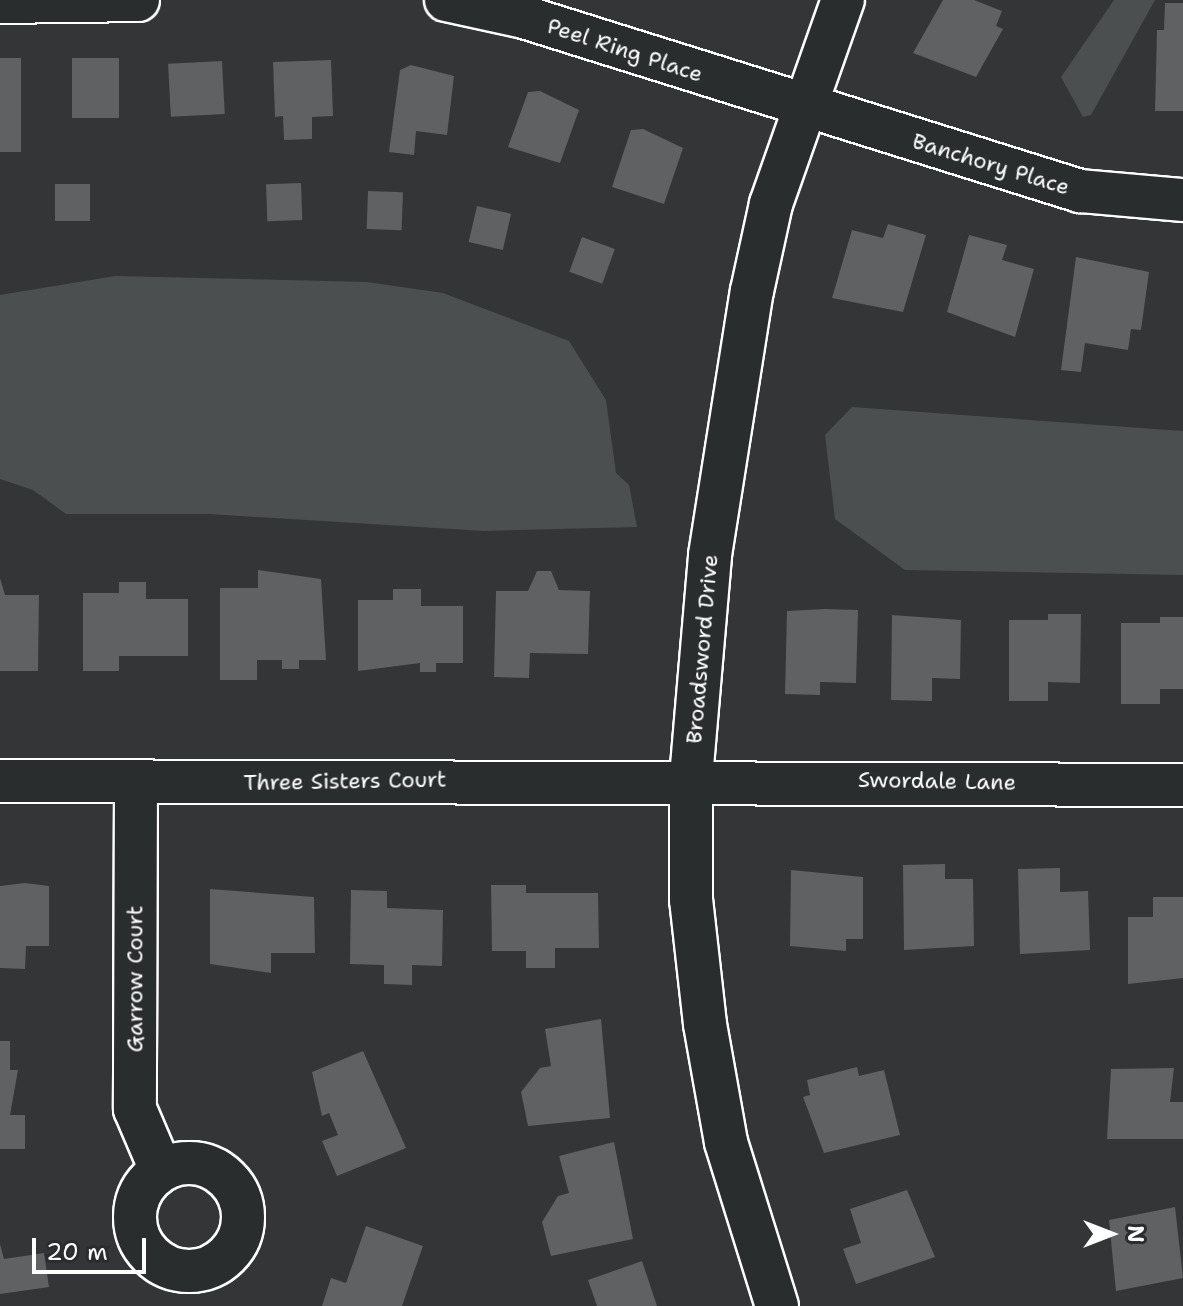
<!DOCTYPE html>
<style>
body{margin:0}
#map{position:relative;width:1183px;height:1306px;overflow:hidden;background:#333536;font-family:"Shantell Sans",sans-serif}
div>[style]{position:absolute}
.green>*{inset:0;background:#4c4f50}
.building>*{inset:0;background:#5f6162;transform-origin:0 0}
.roads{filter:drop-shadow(2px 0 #fff) drop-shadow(-2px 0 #fff) drop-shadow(0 2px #fff) drop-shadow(0 -2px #fff)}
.minor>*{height:42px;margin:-21px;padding:0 21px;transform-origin:21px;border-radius:21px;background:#2a2d2e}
.minor>.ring{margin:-21px;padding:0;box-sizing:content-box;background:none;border:42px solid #2a2d2e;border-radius:50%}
span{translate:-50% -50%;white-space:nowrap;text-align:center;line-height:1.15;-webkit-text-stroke:7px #2a2d2e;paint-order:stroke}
.street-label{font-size:22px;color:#fff}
.north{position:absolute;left:1071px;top:1194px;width:80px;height:80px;-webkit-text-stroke:6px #2a2d2e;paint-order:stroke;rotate:90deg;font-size:22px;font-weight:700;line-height:32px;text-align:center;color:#fff}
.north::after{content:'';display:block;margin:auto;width:28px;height:36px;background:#fff;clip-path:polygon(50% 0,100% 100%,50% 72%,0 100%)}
.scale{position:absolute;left:32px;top:1238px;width:114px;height:36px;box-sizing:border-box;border:4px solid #fff;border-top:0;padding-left:10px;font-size:24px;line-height:28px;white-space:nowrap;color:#fff;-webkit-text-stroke:6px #2a2d2e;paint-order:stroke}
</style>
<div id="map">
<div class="green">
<i style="clip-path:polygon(1114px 0,1155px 0,1091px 115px,1083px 117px,1061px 77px)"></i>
<i style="clip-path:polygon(115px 276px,367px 282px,443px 293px,569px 341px,606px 400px,616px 473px,629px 485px,637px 527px,484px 531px,209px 514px,66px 514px,33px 490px,0 479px,0 295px)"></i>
<i style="clip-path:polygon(852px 407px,1183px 431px,1183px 575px,905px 570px,835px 519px,825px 435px)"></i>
</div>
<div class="building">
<i style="clip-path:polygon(943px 0,974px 0,1002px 11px,996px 26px,1003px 29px,976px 77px,913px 53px)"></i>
<i style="clip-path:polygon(1165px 3px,1183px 3px,1183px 111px,1155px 111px,1157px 30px,1164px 30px)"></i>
<i style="left:0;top:58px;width:21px;height:94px"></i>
<i style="left:72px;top:58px;width:47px;height:60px"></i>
<i style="clip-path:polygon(331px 60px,333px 116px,312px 117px,312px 139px,284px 140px,283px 116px,275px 117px,273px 62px)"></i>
<i style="left:222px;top:61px;width:53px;height:54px;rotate:87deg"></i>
<i style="clip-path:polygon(411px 65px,454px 76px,447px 135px,416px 131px,414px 155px,389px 152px,400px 70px)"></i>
<i style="clip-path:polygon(540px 91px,579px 110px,560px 163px,508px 147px,528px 92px)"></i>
<i style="clip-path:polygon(643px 129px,683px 148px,664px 204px,612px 187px,631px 130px)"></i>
<i style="left:301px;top:183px;width:37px;height:35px;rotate:88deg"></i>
<i style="left:55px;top:184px;width:35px;height:37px"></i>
<i style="left:368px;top:191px;width:35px;height:38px;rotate:2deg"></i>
<i style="left:477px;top:206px;width:35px;height:37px;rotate:13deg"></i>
<i style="clip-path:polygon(888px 224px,926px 235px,903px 312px,832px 298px,852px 230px,883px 238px)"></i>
<i style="clip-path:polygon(969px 235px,1007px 245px,1002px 260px,1034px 269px,1015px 337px,947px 312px)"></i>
<i style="left:582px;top:237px;width:35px;height:37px;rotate:20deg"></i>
<i style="clip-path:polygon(1076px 257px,1149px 272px,1141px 330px,1131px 329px,1128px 350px,1085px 343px,1081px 372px,1061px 370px)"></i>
<i style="clip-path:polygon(258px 570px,321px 579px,326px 660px,299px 660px,299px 669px,282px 669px,282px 660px,257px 660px,257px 680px,220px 680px,220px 588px,258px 588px)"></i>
<i style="clip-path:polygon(537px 571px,551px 571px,559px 590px,590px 591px,588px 654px,530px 653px,529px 678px,494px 677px,496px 591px,528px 591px)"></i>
<i style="clip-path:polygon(0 578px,5px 595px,39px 595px,38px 671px,0 671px)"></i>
<i style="clip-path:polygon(119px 582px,146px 582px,146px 599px,188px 599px,188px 656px,119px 656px,119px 671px,83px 671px,83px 593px,119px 593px)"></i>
<i style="clip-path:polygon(393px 589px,421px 589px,421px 606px,463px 606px,463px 663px,436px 663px,436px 672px,420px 672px,420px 663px,358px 671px,358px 600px,393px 600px)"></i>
<i style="clip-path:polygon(824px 609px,858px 610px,856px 683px,820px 682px,820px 695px,785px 694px,787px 611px)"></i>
<i style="clip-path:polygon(1048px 614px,1081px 614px,1080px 683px,1048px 682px,1048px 701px,1009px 701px,1009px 620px,1048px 620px)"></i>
<i style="clip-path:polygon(892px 615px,961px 620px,960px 679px,932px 678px,932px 701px,891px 700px)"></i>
<i style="clip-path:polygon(1160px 617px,1183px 617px,1183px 689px,1160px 689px,1160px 704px,1121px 704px,1121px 623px,1160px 623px)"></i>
<i style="clip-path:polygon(945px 864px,945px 879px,973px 879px,974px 946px,904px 950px,903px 865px)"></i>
<i style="clip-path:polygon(1060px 868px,1060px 892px,1088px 891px,1090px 950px,1020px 954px,1018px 869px)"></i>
<i style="clip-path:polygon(791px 870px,863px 877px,863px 939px,846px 939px,846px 951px,790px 946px)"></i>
<i style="clip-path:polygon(25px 883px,49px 886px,49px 946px,26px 946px,25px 969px,0 968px,0 886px)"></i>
<i style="clip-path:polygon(491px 885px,526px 885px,526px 893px,598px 893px,599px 948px,555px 948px,555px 968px,526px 968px,526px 951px,492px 951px)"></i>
<i style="clip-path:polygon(210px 889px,314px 897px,315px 953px,271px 953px,271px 973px,210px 964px)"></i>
<i style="clip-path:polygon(351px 890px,387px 891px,387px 908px,443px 910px,442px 966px,412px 965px,412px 985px,384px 984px,384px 965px,350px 964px)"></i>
<i style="clip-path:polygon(1153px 897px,1183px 897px,1183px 978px,1128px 984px,1128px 917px,1153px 917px)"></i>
<i style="clip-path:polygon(601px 1019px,610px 1118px,528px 1126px,521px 1092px,540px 1068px,551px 1066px,545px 1029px)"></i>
<i style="clip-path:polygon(0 1041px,10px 1041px,10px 1070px,18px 1070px,10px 1115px,25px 1115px,25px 1149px,0 1149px)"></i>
<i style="clip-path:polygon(363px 1051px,406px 1148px,337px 1176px,322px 1141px,338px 1135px,329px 1113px,322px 1116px,312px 1072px)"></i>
<i style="clip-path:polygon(857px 1067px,859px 1076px,884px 1070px,900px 1135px,824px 1153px,803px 1097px,810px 1095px,807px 1080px)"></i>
<i style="clip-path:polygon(1174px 1068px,1170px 1102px,1183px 1102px,1183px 1139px,1107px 1139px,1111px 1069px)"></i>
<i style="clip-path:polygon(614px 1142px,633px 1239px,551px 1256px,542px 1222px,558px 1196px,569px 1193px,559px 1156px)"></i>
<i style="clip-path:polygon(907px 1190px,935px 1257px,856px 1284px,843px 1249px,861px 1243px,850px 1209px)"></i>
<i style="clip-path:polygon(1175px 1207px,1183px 1278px,1116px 1291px,1109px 1220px)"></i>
<i style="clip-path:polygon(366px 1226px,423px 1246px,402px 1306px,322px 1306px,331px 1278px,346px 1283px)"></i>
<i style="clip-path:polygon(0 1244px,4px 1259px,44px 1253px,49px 1287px,0 1294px)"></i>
<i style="clip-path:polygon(642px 1261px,657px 1306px,597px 1306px,588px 1280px)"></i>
</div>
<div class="roads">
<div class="minor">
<i style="left:446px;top:0;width:80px;rotate:12.3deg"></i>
<i style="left:524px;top:17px;width:583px;rotate:17.38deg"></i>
<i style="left:1080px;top:191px;width:103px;rotate:5deg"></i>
<i style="left:0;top:2px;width:138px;rotate:-0.8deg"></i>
<i style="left:0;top:781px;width:1183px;rotate:0.19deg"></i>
<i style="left:136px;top:783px;width:326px;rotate:90.2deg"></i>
<i style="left:135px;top:1109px;width:66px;rotate:66.9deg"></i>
<i class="ring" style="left:135px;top:1163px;width:66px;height:66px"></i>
<i style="left:777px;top:1306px;width:172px;rotate:-107.3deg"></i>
<i style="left:726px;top:1142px;width:120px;rotate:-100.1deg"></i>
<i style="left:705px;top:1024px;width:125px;rotate:-96.4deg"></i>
<i style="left:691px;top:900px;width:122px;rotate:-90deg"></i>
<i style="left:691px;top:778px;width:224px;rotate:-85.1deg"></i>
<i style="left:710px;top:555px;width:267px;rotate:-81deg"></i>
<i style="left:752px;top:291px;width:89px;rotate:-77.7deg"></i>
<i style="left:771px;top:204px;width:216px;rotate:-70.6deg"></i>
</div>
</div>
<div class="street-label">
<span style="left:625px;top:50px;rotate:18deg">Peel Ring Place</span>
<span style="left:991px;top:164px;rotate:17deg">Banchory Place</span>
<span style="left:702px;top:649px;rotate:-85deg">Broadsword Drive</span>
<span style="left:345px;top:781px;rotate:-1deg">Three Sisters Court</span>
<span style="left:937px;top:781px;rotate:1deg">Swordale Lane</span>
<span style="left:135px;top:979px;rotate:-90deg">Garrow Court</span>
</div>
<div class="north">N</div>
<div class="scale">20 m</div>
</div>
